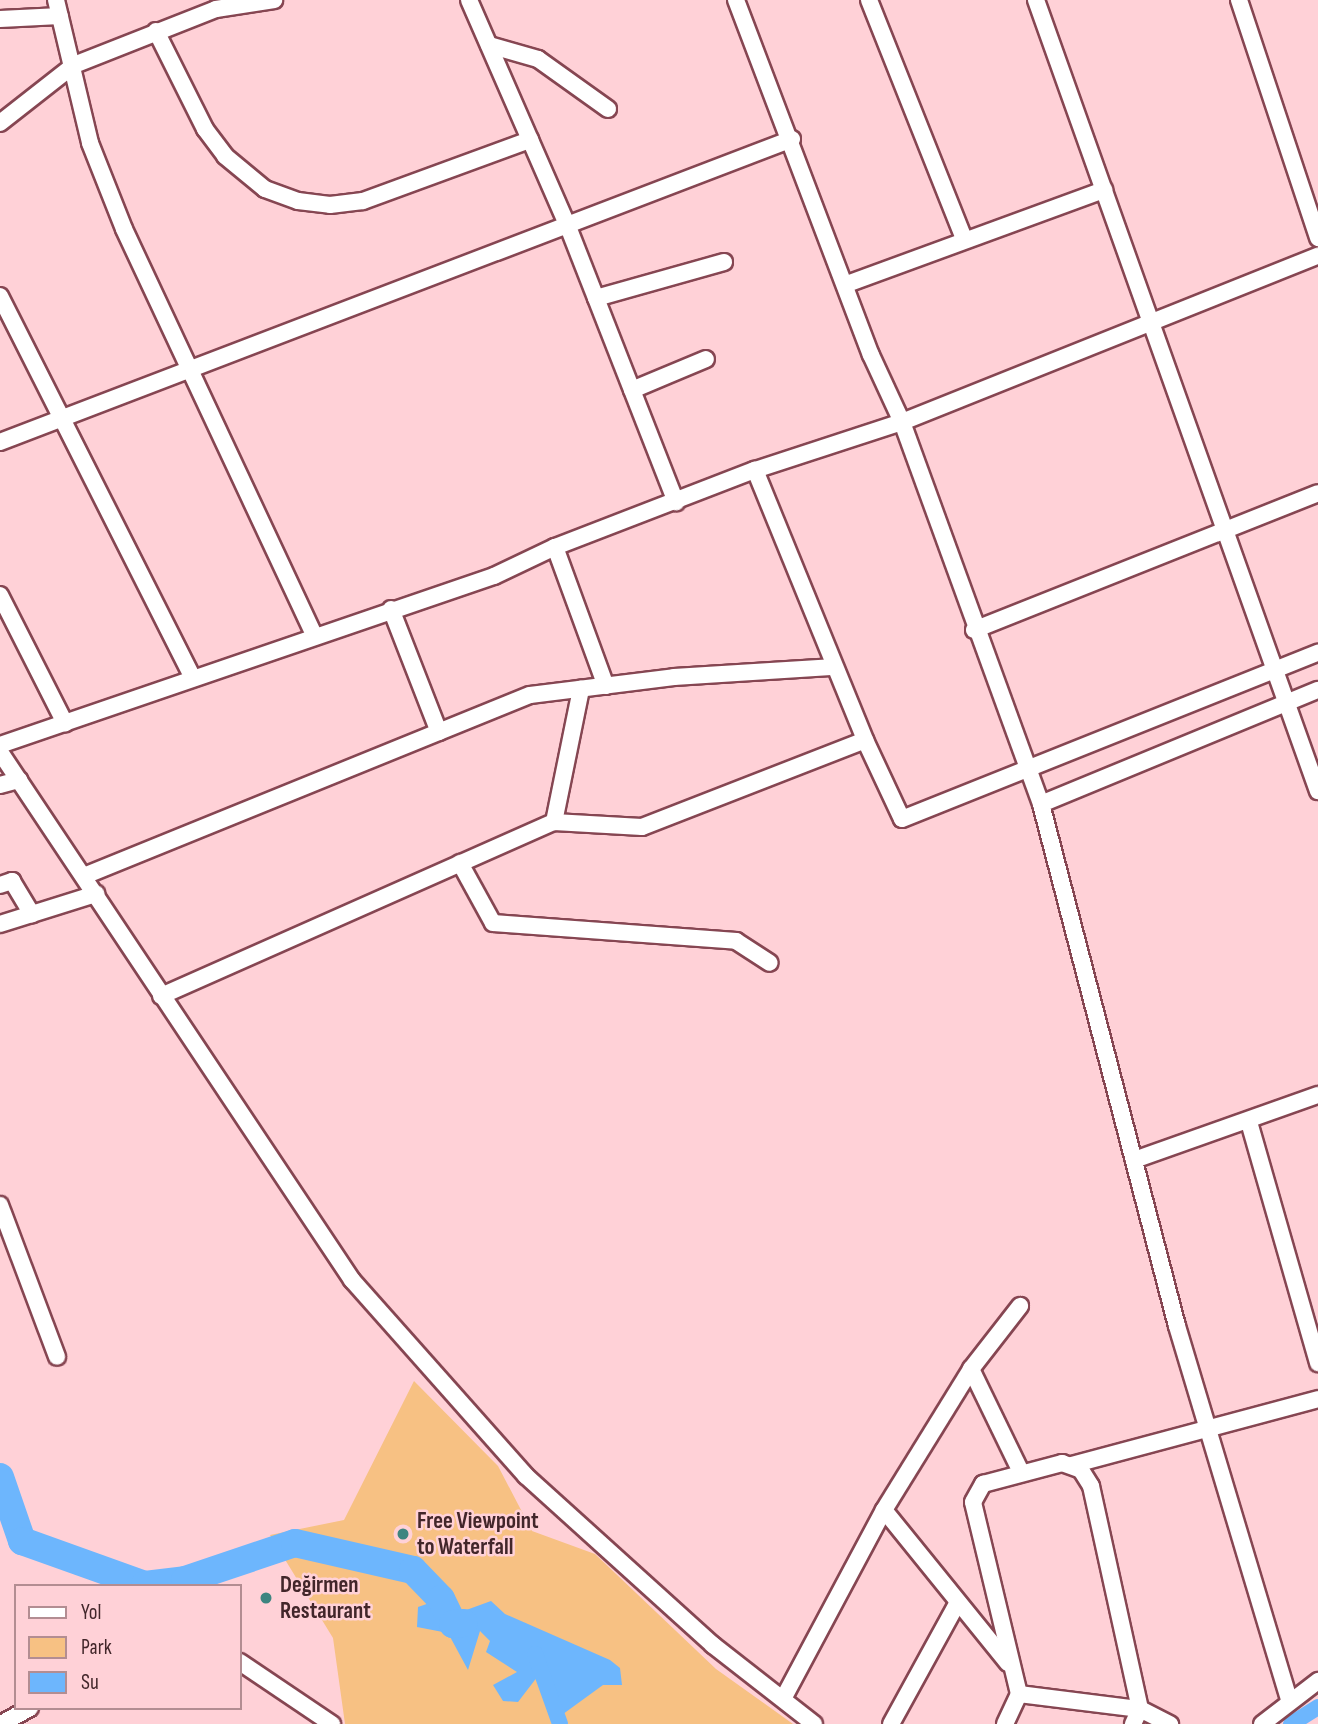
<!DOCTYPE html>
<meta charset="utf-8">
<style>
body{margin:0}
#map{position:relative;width:1318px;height:1724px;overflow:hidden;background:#ffd1d7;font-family:"Sofia Sans Condensed",sans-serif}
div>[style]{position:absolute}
.green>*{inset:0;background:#f7c183}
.water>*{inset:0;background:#6db6fd}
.canal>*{height:16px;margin:-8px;padding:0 8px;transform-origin:8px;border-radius:8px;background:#6db6fd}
.river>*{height:28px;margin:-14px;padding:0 14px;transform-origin:14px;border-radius:14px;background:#6db6fd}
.roads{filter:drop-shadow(2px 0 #864652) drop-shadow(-2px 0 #864652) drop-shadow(0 2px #864652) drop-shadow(0 -2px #864652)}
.minor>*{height:16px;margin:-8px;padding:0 8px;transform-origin:8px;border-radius:8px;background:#fff}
.dots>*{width:19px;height:19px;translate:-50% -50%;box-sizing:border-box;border:4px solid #ffd1d7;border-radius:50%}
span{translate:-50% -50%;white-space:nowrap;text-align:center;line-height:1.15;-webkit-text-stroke:5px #ffd1d7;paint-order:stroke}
.poi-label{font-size:23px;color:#42262a;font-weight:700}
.left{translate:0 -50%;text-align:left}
.legend{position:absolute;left:14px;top:1584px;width:228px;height:126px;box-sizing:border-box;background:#ffd1d7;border:2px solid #b38d92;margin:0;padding:9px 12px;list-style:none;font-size:21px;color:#42262a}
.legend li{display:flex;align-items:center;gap:14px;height:35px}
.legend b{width:35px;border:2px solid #b38d92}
</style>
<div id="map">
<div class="green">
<i style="clip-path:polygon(414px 1381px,498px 1466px,532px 1531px,595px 1554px,716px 1669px,793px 1724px,345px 1724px,333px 1638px,270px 1535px,344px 1520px)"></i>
</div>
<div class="water">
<i style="clip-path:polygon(441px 1599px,458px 1613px,491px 1601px,505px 1614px,610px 1660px,620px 1668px,622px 1685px,603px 1685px,559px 1717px,555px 1713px,555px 1689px,541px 1672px,518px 1702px,503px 1701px,493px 1685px,517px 1672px,486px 1652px,490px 1641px,480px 1631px,468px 1670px,448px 1633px,417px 1627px,418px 1607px)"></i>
</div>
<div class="canal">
<i style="left:535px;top:1654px;width:74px;rotate:70.3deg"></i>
<i style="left:1291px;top:1724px;width:32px;rotate:-32deg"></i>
</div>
<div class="river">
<i style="left:0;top:1477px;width:68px;rotate:71deg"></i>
<i style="left:22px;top:1541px;width:131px;rotate:19.7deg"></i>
<i style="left:145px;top:1585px;width:40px;rotate:-7.1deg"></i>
<i style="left:185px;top:1580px;width:116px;rotate:-18.6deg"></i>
<i style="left:295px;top:1543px;width:121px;rotate:12.9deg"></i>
<i style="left:413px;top:1570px;width:40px;rotate:46deg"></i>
<i style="left:441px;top:1599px;width:28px;rotate:64deg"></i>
<i style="left:453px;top:1624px;width:11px;rotate:-5deg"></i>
</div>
<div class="roads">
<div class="minor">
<i style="left:56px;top:0;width:147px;rotate:76.6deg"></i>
<i style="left:90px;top:143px;width:92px;rotate:68.4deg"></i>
<i style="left:124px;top:229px;width:447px;rotate:64.9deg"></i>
<i style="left:469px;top:0;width:244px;rotate:66.4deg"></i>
<i style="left:567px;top:224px;width:299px;rotate:68.6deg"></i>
<i style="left:736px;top:0;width:380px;rotate:69.2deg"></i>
<i style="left:871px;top:355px;width:74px;rotate:65.2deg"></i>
<i style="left:902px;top:422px;width:407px;rotate:70deg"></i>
<i style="left:1041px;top:804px;width:539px;rotate:75.4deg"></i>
<i style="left:1177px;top:1326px;width:390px;rotate:73.3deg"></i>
<i style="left:869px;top:0;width:257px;rotate:68.3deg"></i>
<i style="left:1036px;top:0;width:840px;rotate:70.38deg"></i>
<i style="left:1239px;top:0;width:251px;rotate:71.6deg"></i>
<i style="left:0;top:19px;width:60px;rotate:-2.9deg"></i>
<i style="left:156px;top:31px;width:110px;rotate:63.4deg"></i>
<i style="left:205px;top:129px;width:34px;rotate:53deg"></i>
<i style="left:225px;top:156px;width:52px;rotate:39.5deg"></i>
<i style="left:265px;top:189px;width:35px;rotate:20deg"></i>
<i style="left:298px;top:201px;width:32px;rotate:7deg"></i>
<i style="left:330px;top:205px;width:33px;rotate:-7deg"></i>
<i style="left:363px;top:201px;width:178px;rotate:-20.1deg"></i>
<i style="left:489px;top:45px;width:51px;rotate:15.9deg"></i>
<i style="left:538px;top:59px;width:86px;rotate:35.5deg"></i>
<i style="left:0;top:123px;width:94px;rotate:-38.1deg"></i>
<i style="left:74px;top:65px;width:153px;rotate:-21.5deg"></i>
<i style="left:216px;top:9px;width:59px;rotate:-8.8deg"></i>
<i style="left:847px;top:284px;width:274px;rotate:-20.1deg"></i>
<i style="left:0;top:296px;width:428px;rotate:63.2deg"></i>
<i style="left:596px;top:298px;width:133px;rotate:-15.7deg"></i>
<i style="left:632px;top:390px;width:80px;rotate:-22.7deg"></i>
<i style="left:0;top:442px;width:848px;rotate:-20.94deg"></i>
<i style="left:755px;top:470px;width:292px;rotate:67.8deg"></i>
<i style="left:865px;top:740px;width:87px;rotate:64.9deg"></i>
<i style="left:902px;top:819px;width:448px;rotate:-21.8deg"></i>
<i style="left:555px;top:547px;width:214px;rotate:-21.1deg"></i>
<i style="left:755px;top:470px;width:155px;rotate:-18.1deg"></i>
<i style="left:902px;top:422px;width:448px;rotate:-21.8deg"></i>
<i style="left:0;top:595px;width:144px;rotate:63.1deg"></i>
<i style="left:391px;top:609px;width:132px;rotate:68.7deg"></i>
<i style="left:974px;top:630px;width:370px;rotate:-21.7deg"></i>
<i style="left:0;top:745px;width:522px;rotate:-18.89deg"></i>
<i style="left:494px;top:576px;width:68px;rotate:-25.4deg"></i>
<i style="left:555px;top:547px;width:148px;rotate:69.9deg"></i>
<i style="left:0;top:752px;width:635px;rotate:56.31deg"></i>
<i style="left:352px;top:1280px;width:262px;rotate:48.4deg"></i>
<i style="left:526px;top:1476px;width:252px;rotate:42.1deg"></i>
<i style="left:713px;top:1645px;width:128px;rotate:38deg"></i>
<i style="left:0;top:785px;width:20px;rotate:-15deg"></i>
<i style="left:1041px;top:804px;width:300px;rotate:-22.4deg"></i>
<i style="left:554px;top:822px;width:136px;rotate:-78.5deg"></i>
<i style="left:460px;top:863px;width:68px;rotate:61.2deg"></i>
<i style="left:493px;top:923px;width:244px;rotate:4.2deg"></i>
<i style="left:736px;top:941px;width:40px;rotate:32.9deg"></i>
<i style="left:84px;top:876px;width:481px;rotate:-22.1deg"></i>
<i style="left:530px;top:695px;width:145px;rotate:-7.1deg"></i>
<i style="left:674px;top:677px;width:161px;rotate:-3.6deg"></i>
<i style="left:0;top:885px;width:13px;rotate:-18deg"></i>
<i style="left:12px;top:881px;width:39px;rotate:59deg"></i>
<i style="left:0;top:924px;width:101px;rotate:-17.4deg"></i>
<i style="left:161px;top:996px;width:430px;rotate:-23.9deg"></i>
<i style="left:554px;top:822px;width:88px;rotate:3.3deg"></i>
<i style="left:642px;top:827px;width:239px;rotate:-21.3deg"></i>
<i style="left:1249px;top:1122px;width:251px;rotate:74deg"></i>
<i style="left:1134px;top:1160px;width:195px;rotate:-19.5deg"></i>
<i style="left:0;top:1205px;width:162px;rotate:69.4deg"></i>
<i style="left:971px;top:1369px;width:114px;rotate:64.1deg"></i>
<i style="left:1072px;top:1465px;width:255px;rotate:-15deg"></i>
<i style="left:884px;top:1510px;width:197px;rotate:51deg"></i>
<i style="left:240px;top:1662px;width:111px;rotate:34deg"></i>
<i style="left:1019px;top:1694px;width:122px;rotate:7.1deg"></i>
<i style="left:1140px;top:1709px;width:34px;rotate:27deg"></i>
<i style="left:783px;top:1699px;width:214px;rotate:-61.9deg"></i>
<i style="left:884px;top:1510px;width:166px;rotate:-58.3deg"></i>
<i style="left:971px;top:1369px;width:80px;rotate:-52.1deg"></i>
<i style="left:1px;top:1724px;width:33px;rotate:-29deg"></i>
<i style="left:891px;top:1724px;width:139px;rotate:-61.2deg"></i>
<i style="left:1005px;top:1724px;width:33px;rotate:-65deg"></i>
<i style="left:1019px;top:1694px;width:197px;rotate:-103.5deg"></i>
<i style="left:973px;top:1502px;width:21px;rotate:-61deg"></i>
<i style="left:983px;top:1484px;width:82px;rotate:-14.9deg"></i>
<i style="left:1062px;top:1463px;width:20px;rotate:20deg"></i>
<i style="left:1081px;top:1470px;width:19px;rotate:58deg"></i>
<i style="left:1091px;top:1486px;width:228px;rotate:77.6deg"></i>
<i style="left:1140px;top:1709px;width:17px;rotate:115deg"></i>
<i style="left:1262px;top:1724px;width:71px;rotate:-37.5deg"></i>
</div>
</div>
<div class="dots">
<i style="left:403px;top:1534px;background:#3d8580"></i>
<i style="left:266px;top:1598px;background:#3d8580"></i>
</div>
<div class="poi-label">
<span class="left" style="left:417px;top:1534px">Free Viewpoint<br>to Waterfall</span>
<span class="left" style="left:280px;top:1598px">Değirmen<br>Restaurant</span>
</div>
<ul class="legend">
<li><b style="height:9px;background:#fff"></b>Yol</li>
<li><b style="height:19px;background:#f7c183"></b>Park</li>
<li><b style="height:19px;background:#6db6fd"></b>Su</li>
</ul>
</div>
